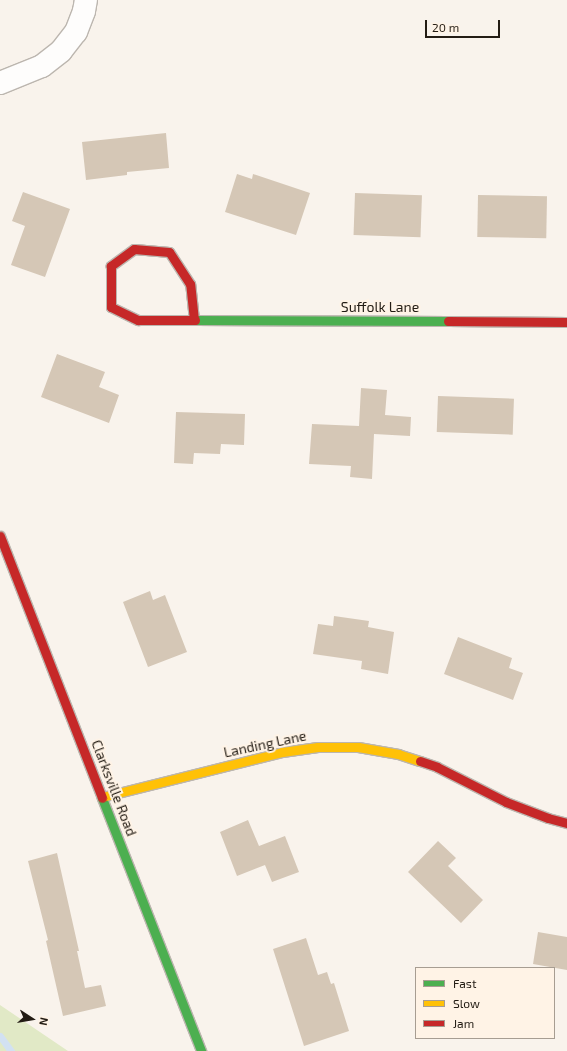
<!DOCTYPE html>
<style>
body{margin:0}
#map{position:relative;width:567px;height:1051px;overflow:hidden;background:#f9f3ec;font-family:"Exo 2",sans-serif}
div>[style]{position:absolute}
.green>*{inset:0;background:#e1e9c6}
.stream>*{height:7px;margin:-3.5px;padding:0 3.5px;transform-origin:3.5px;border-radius:3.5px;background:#d2e1f2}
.building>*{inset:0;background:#d5c7b6;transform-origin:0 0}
.roads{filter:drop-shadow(1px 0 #bcb6af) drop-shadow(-1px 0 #bcb6af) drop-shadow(0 1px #bcb6af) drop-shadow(0 -1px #bcb6af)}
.street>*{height:22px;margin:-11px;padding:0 11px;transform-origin:11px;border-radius:11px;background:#fefdfc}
.fast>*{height:9px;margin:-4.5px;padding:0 4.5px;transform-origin:4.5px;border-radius:4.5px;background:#4caf50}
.slow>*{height:9px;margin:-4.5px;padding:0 4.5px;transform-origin:4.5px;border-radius:4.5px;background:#ffc107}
.jam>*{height:9px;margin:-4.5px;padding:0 4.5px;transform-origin:4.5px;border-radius:4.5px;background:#c62828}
span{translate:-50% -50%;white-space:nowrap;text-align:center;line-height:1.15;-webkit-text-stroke:4px #fff3e6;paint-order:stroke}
.street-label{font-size:14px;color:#231c14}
.legend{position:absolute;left:415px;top:967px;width:140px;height:72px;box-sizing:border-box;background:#fff3e6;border:1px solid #a79d92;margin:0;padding:5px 7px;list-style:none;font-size:12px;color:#231c14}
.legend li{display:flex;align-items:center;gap:8px;height:20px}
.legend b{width:20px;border:1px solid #a79d92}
.north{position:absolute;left:12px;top:999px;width:40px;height:40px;-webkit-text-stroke:3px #fff3e6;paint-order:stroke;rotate:102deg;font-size:11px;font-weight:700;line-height:16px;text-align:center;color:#231c14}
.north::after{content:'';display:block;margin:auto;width:14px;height:18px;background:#231c14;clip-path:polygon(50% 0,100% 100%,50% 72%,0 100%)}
.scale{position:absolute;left:425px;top:20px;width:75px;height:18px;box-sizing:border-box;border:2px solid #231c14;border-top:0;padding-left:5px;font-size:12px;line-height:14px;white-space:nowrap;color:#231c14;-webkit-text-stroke:3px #fff3e6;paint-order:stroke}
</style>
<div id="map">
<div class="green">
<i style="clip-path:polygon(0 1005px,68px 1051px,0 1051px)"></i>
</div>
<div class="stream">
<i style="left:0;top:1036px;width:19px;rotate:54deg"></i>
</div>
<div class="building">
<i style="clip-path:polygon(166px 133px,169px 168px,127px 172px,127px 175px,86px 180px,82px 142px)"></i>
<i style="clip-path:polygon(237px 174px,252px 179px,253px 174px,310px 193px,296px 235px,225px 212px)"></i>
<i style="clip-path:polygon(23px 192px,70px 209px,45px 277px,11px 265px,25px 226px,12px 221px)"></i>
<i style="left:355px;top:193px;width:67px;height:42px;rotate:2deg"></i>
<i style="left:478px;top:195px;width:69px;height:42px;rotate:1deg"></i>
<i style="clip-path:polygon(57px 354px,105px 372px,99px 387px,119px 395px,109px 423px,41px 397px)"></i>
<i style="clip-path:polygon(361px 388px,387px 390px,385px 415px,411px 417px,410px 436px,374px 434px,372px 479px,350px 477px,351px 466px,309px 464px,312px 424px,359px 426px)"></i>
<i style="left:438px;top:396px;width:76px;height:36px;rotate:2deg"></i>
<i style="clip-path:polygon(176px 412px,245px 414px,244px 445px,221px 444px,220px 454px,194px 453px,193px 464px,174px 463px)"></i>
<i style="clip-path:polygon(150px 591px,153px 600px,165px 595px,187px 652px,148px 667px,123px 602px)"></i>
<i style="clip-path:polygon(334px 616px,369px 621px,368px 627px,394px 632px,388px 674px,361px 669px,362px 661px,313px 654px,318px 624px,333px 626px)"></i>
<i style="clip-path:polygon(458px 637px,512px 658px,509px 668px,523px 673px,513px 700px,444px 674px)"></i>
<i style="clip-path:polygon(248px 820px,259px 846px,285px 836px,299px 872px,272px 882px,265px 865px,237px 876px,220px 832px)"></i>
<i style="clip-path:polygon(438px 841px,456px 858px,448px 866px,483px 900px,461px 923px,408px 872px)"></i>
<i style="clip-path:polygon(57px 853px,79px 951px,77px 951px,85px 988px,101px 985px,106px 1006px,63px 1016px,46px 941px,48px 940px,28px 861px)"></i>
<i style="clip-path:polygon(538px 932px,567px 937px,567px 970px,533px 964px)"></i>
<i style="clip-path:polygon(306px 938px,318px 975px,327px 972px,331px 984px,334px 983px,349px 1031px,304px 1046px,273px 949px)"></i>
</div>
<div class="roads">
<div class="street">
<i style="left:0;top:83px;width:45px;rotate:-22deg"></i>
<i style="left:42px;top:66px;width:24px;rotate:-38deg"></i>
<i style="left:61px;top:51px;width:24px;rotate:-52deg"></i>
<i style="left:76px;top:32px;width:22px;rotate:-69deg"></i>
<i style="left:84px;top:11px;width:11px;rotate:-80deg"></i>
</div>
<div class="fast">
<i style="left:195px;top:320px;width:253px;rotate:0.2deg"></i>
<i style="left:102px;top:798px;width:272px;rotate:68.6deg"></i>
</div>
<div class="slow">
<i style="left:102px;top:797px;width:186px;rotate:-14deg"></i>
<i style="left:282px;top:752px;width:36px;rotate:-8deg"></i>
<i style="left:318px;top:747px;width:40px"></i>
<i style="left:358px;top:747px;width:41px;rotate:9.9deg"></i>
<i style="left:398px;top:754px;width:23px;rotate:18deg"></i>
</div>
<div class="jam">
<i style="left:194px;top:320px;width:36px;rotate:-96deg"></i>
<i style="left:190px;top:284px;width:38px;rotate:-123deg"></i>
<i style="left:169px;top:252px;width:35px;rotate:-175deg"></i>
<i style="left:134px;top:249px;width:29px;rotate:144deg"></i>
<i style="left:111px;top:266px;width:41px;rotate:90deg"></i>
<i style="left:111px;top:307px;width:30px;rotate:26deg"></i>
<i style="left:138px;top:320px;width:57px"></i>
<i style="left:448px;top:321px;width:119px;rotate:0.5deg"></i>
<i style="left:0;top:536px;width:281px;rotate:68.7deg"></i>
<i style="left:420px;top:761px;width:18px;rotate:19deg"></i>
<i style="left:437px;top:767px;width:77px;rotate:26.9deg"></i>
<i style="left:506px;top:802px;width:45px;rotate:20.9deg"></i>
<i style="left:548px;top:818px;width:20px;rotate:15deg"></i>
</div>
</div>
<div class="street-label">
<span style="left:380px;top:307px">Suffolk Lane</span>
<span style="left:265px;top:744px;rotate:-12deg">Landing Lane</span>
<span style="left:114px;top:788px;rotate:69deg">Clarksville Road</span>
</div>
<ul class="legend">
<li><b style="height:5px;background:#4caf50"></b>Fast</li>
<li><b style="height:5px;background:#ffc107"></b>Slow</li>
<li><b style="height:5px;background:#c62828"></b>Jam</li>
</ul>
<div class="north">N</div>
<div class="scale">20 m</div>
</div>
